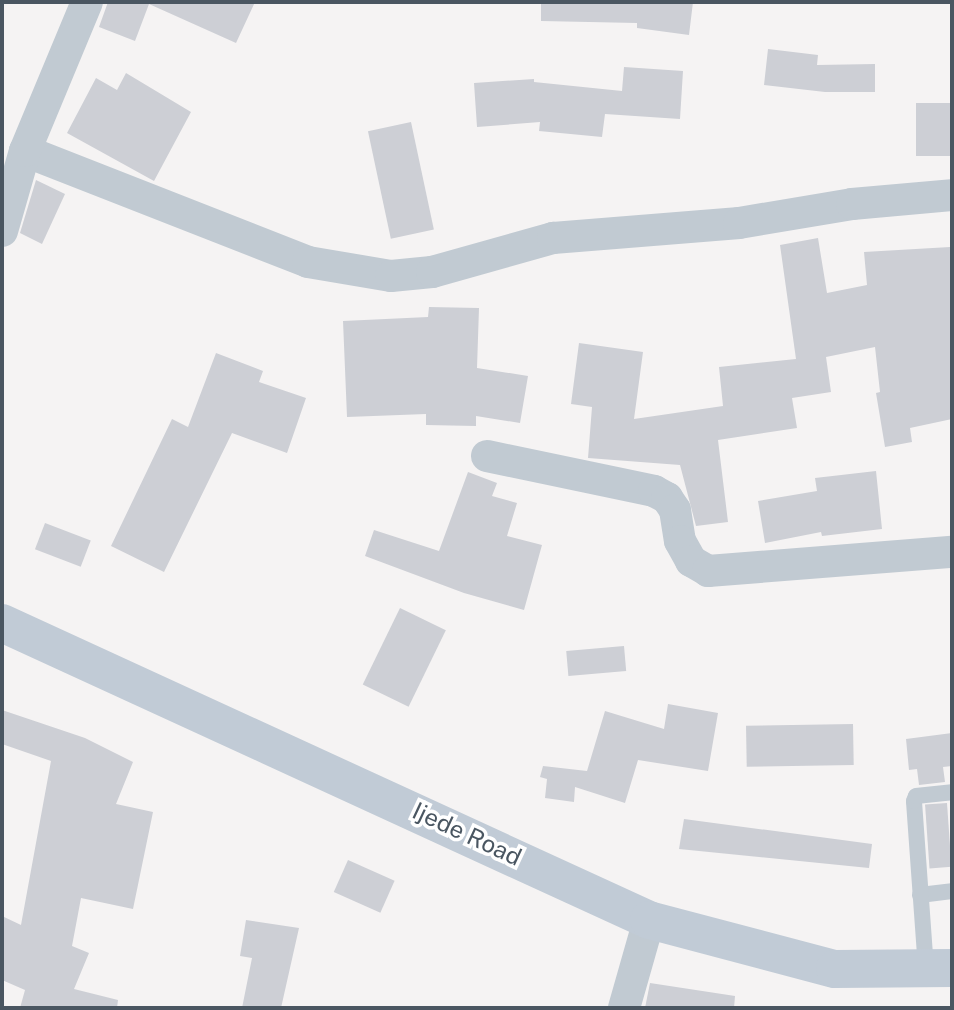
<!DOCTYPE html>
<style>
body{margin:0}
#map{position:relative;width:954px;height:1010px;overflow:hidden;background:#f5f3f3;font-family:"Public Sans",sans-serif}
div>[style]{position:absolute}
.building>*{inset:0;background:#cdcfd5;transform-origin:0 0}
.lane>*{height:16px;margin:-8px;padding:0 8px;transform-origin:8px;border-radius:8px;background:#c1cad2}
.street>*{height:32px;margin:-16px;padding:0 16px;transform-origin:16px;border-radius:16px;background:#c1cad2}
.secondary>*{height:38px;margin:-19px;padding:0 19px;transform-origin:19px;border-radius:19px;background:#c1cbd6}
span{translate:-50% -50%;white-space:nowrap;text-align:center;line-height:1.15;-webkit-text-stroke:7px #fff;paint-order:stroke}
.street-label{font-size:24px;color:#4a5661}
.frame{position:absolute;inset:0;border:4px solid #4a5661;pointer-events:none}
</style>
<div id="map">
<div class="building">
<i style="clip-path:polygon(108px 2px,255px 2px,236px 43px,149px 4px,135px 41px,99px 27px)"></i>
<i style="clip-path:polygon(541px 2px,693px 2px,689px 35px,637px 28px,637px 23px,541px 21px)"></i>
<i style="clip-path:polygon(768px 49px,818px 55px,817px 65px,875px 64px,875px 92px,825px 92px,764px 85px)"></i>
<i style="clip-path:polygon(624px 67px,683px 71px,680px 119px,605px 114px,602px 137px,539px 131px,540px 122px,477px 127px,474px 83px,534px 79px,534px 82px,622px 91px)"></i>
<i style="clip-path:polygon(126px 73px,191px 112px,154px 181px,67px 133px,96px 78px,117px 90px)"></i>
<i style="left:952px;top:103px;width:53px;height:36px;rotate:90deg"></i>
<i style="left:411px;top:122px;width:110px;height:44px;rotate:78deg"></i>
<i style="clip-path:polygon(36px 180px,65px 194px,42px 244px,20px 233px)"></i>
<i style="clip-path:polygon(818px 238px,827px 293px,867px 285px,864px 252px,950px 247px,952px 419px,910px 428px,912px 442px,885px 447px,876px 393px,880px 392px,875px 347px,826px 357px,831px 392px,792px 398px,797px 428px,718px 440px,728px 522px,696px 526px,680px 465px,588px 458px,592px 407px,571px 404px,579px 343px,643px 352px,634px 419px,723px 406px,719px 367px,796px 359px,780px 245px)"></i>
<i style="clip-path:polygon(429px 307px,479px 308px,477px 368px,528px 376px,520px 423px,476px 416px,476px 426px,426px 425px,426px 414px,347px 417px,343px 321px,428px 317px)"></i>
<i style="clip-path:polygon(216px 353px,263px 371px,259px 382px,306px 398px,287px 453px,232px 433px,164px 572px,111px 546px,172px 419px,188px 427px)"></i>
<i style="clip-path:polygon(876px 471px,882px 529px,822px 536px,821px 532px,765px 543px,758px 501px,817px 491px,815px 478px)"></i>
<i style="clip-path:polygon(468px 472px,497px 483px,492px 496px,517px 503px,507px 536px,542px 545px,524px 610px,464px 593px,365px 556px,374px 530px,439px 551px)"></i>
<i style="left:45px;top:523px;width:49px;height:28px;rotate:21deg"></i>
<i style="left:400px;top:608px;width:51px;height:85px;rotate:26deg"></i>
<i style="left:624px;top:646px;width:25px;height:58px;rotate:85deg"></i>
<i style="clip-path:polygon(668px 704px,718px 713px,708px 771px,638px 760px,625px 803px,575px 787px,574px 802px,545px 798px,547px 779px,540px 777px,543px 766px,587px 771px,605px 711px,664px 729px)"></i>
<i style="clip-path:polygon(2px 710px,85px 738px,133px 762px,116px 804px,153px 812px,133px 909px,81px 898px,72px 946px,89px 953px,74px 989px,118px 1000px,117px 1008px,20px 1008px,25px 990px,2px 980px,2px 916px,21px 925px,51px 761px,2px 744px)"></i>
<i style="left:853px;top:724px;width:41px;height:107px;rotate:89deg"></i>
<i style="clip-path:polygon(952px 733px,952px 766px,943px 767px,945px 782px,919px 785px,917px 769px,909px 770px,906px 739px)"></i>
<i style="left:947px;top:803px;width:64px;height:22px;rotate:86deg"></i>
<i style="clip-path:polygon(684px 819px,872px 844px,869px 868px,679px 849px)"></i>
<i style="left:348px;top:860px;width:51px;height:35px;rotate:24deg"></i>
<i style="clip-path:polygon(246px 920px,299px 928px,281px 1008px,242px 1008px,252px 958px,240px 956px)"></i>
<i style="clip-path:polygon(650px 983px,735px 996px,734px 1008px,645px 1008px)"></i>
</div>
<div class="lane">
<i style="left:920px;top:895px;width:32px;rotate:-7deg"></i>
<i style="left:926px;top:969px;width:168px;rotate:-94.1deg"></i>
<i style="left:914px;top:801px;width:5px;rotate:-68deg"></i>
<i style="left:916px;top:796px;width:36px;rotate:-6deg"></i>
</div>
<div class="street">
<i style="left:25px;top:151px;width:304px;rotate:21.4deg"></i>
<i style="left:308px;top:262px;width:84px;rotate:9.6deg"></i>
<i style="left:391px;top:276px;width:41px;rotate:-5.6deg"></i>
<i style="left:432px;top:272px;width:126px;rotate:-15.7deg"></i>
<i style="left:553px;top:238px;width:187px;rotate:-4.6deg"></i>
<i style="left:739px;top:223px;width:115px;rotate:-9.5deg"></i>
<i style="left:852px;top:204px;width:100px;rotate:-5.1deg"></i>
<i style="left:2px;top:231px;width:83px;rotate:-74deg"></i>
<i style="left:25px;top:151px;width:161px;rotate:-67.4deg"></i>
<i style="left:487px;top:456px;width:171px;rotate:11.8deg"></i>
<i style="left:654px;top:491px;width:15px;rotate:28deg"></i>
<i style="left:667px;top:498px;width:14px;rotate:56deg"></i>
<i style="left:675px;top:510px;width:31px;rotate:81deg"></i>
<i style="left:680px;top:541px;width:23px;rotate:61deg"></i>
<i style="left:691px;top:561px;width:20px;rotate:30deg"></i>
<i style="left:708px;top:571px;width:245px;rotate:-4.5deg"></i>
<i style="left:624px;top:1008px;width:91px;rotate:-74.1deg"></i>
</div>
<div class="secondary">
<i style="left:2px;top:623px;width:712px;rotate:24.66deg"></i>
<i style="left:649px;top:920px;width:192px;rotate:14.8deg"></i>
<i style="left:835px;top:969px;width:117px;rotate:-0.5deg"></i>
</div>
<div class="street-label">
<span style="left:467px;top:834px;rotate:25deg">Ijede Road</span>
</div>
<div class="frame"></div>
</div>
